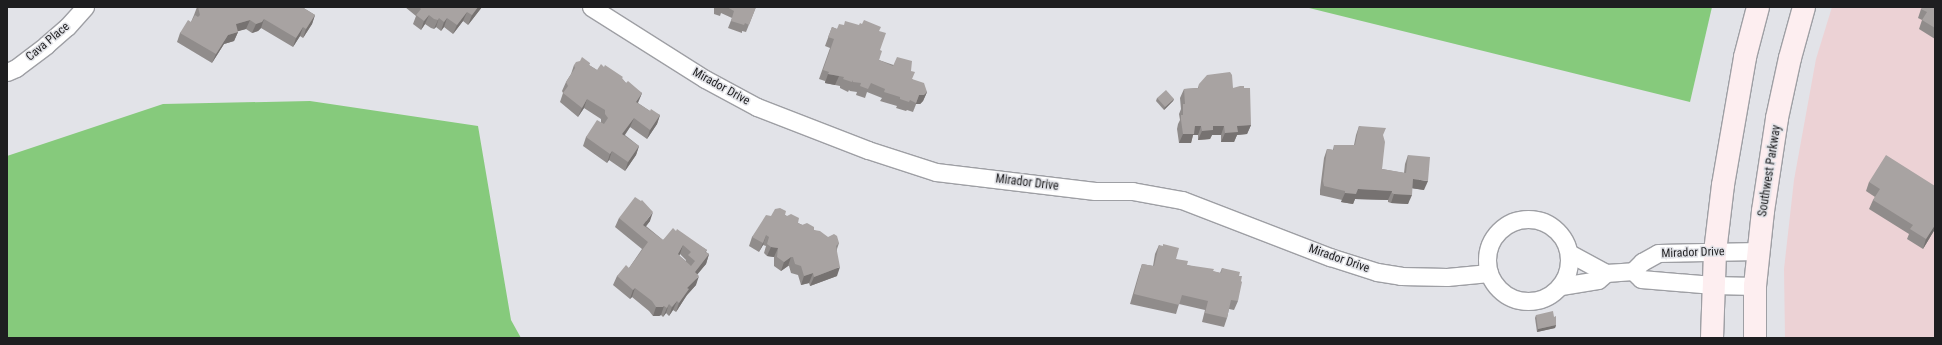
<!DOCTYPE html>
<style>
body{margin:0}
#map{position:relative;width:1942px;height:345px;overflow:hidden;background:#e2e3e8;font-family:"Roboto Condensed",sans-serif}
div>[style]{position:absolute}
.commercial>*{inset:0;background:#ecd2d5}
.forest>*{inset:0;background:#86ca7c}
.roads{filter:drop-shadow(1px 0 #9e9fa4) drop-shadow(-1px 0 #9e9fa4) drop-shadow(0 1px #9e9fa4) drop-shadow(0 -1px #9e9fa4)}
.minor>*{height:17px;margin:-8.5px;padding:0 8.5px;transform-origin:8.5px;border-radius:8.5px;background:#fff}
.minor>.ring{margin:-8.5px;padding:0;box-sizing:content-box;background:none;border:17px solid #fff;border-radius:50%}
.secondary>*{height:22px;margin:-11px;padding:0 11px;transform-origin:11px;border-radius:11px;background:#fdeef0}
.wall>*{inset:0;background:#908c8b}
.shaded-wall>*{inset:0;background:#767271}
.building>*{inset:0;background:#a8a3a2;transform-origin:0 0}
span{translate:-50% -50%;white-space:nowrap;text-align:center;line-height:1.15;-webkit-text-stroke:3px #e2e3e8;paint-order:stroke}
.street-label{font-size:12px;color:#1e1e20}
.frame{position:absolute;inset:0;border:8px solid #1e1e20;pointer-events:none}
</style>
<div id="map">
<div class="commercial">
<i style="clip-path:polygon(1832px 7px,1935px 7px,1935px 338px,1785px 338px,1784px 269px,1794px 180px,1816px 59px)"></i>
</div>
<div class="forest">
<i style="clip-path:polygon(1305px 7px,1712px 7px,1690px 102px)"></i>
<i style="clip-path:polygon(310px 101px,478px 126px,511px 320px,521px 338px,7px 338px,7px 156px,163px 104px)"></i>
</div>
<div class="roads">
<div class="minor">
<i style="left:591px;top:7px;width:135px;rotate:32.3deg"></i>
<i style="left:705px;top:79px;width:59px;rotate:28.3deg"></i>
<i style="left:757px;top:107px;width:119px;rotate:21.2deg"></i>
<i style="left:868px;top:150px;width:71px;rotate:17.9deg"></i>
<i style="left:936px;top:172px;width:160px;rotate:6.8deg"></i>
<i style="left:1095px;top:191px;width:37px"></i>
<i style="left:1132px;top:191px;width:51px;rotate:10.2deg"></i>
<i style="left:1182px;top:200px;width:159px;rotate:21.1deg"></i>
<i style="left:1330px;top:257px;width:49px;rotate:17.7deg"></i>
<i style="left:1377px;top:272px;width:24px;rotate:9deg"></i>
<i style="left:1401px;top:276px;width:46px;rotate:1.2deg"></i>
<i style="left:1447px;top:277px;width:42px;rotate:-5.4deg"></i>
<i style="left:7px;top:72px;width:10px;rotate:-24deg"></i>
<i style="left:16px;top:68px;width:38px;rotate:-37deg"></i>
<i style="left:46px;top:45px;width:28px;rotate:-41deg"></i>
<i style="left:67px;top:27px;width:27px;rotate:-48deg"></i>
<i class="ring" style="left:1487px;top:219px;width:65px;height:65px"></i>
<i style="left:1569px;top:253px;width:42px;rotate:28.4deg"></i>
<i style="left:1606px;top:273px;width:27px;rotate:-4deg"></i>
<i style="left:1633px;top:271px;width:13px;rotate:-45deg"></i>
<i style="left:1642px;top:262px;width:18px;rotate:-29deg"></i>
<i style="left:1658px;top:253px;width:101px;rotate:-1.1deg"></i>
<i style="left:1633px;top:271px;width:11px;rotate:45deg"></i>
<i style="left:1641px;top:279px;width:72px;rotate:4.8deg"></i>
<i style="left:1713px;top:285px;width:42px;rotate:1.4deg"></i>
<i style="left:1561px;top:286px;width:37px;rotate:-9deg"></i>
<i style="left:1598px;top:280px;width:11px;rotate:-41deg"></i>
</div>
<div class="secondary">
<i style="left:1712px;top:338px;width:86px;rotate:-88deg"></i>
<i style="left:1715px;top:252px;width:67px;rotate:-83.2deg"></i>
<i style="left:1723px;top:185px;width:130px;rotate:-80.2deg"></i>
<i style="left:1745px;top:57px;width:52px;rotate:-75.4deg"></i>
<i style="left:1755px;top:338px;width:52px;rotate:-90deg"></i>
<i style="left:1755px;top:286px;width:75px;rotate:-83.9deg"></i>
<i style="left:1763px;top:211px;width:94px;rotate:-81.4deg"></i>
<i style="left:1777px;top:118px;width:61px;rotate:-77.8deg"></i>
<i style="left:1790px;top:58px;width:53px;rotate:-74.6deg"></i>
</div>
</div>
<div class="wall">
<i style="clip-path:polygon(197px 7px,302px 7px,315px 15px,312px 24px,303px 38px,300px 36px,293px 47px,261px 28px,258px 31px,252px 33px,246px 29px,237px 31px,238px 32px,234px 41px,224px 44px,212px 63px,177px 42px,180px 33px,191px 22px,194px 15px)"></i>
<i style="clip-path:polygon(405px 7px,482px 7px,468px 25px,463px 21px,453px 34px,444px 27px,441px 31px,436px 27px,434px 29px,431px 28px,425px 24px,421px 30px,413px 24px,416px 16px)"></i>
<i style="clip-path:polygon(714px 7px,756px 7px,746px 32px,742px 31px,742px 33px,728px 28px,732px 18px,721px 13px,720px 16px,714px 14px)"></i>
<i style="clip-path:polygon(1935px 7px,1935px 39px,1919px 29px,1922px 20px,1918px 18px,1921px 9px)"></i>
<i style="clip-path:polygon(843px 25px,859px 25px,879px 31px,880px 50px,879px 60px,911px 71px,912px 79px,927px 92px,923px 101px,920px 104px,916px 104px,913px 112px,907px 110px,906px 111px,896px 108px,897px 106px,880px 101px,882px 98px,867px 92px,865px 98px,856px 95px,857px 92px,850px 91px,849px 90px,848px 92px,840px 88px,840px 86px,825px 83px,825px 81px,819px 79px,830px 48px,825px 46px,832px 27px,837px 29px)"></i>
<i style="clip-path:polygon(590px 63px,589px 65px,597px 70px,622px 79px,626px 83px,642px 93px,638px 103px,650px 111px,660px 115px,657px 124px,647px 139px,630px 127px,625px 135px,639px 146px,636px 155px,625px 171px,609px 160px,607px 163px,583px 146px,586px 137px,601px 122px,601px 119px,584px 108px,578px 117px,560px 102px,563px 93px,562px 91px,566px 82px,571px 74px,574px 65px)"></i>
<i style="clip-path:polygon(1199px 84px,1233px 88px,1251px 125px,1247px 134px,1237px 135px,1234px 142px,1221px 142px,1221px 135px,1212px 135px,1210px 139px,1198px 140px,1198px 135px,1193px 135px,1191px 143px,1179px 143px,1177px 129px,1178px 124px,1180px 120px,1179px 114px,1181px 109px,1180px 98px,1184px 89px,1198px 88px)"></i>
<i style="clip-path:polygon(1157px 98px,1174px 99px,1173px 101px,1164px 110px,1156px 101px)"></i>
<i style="clip-path:polygon(1359px 126px,1383px 135px,1382px 169px,1404px 173px,1405px 164px,1408px 155px,1424px 190px,1412px 188px,1408px 204px,1391px 203px,1388px 202px,1388px 200px,1355px 199px,1353px 204px,1341px 202px,1342px 200px,1320px 195px,1320px 190px,1324px 158px,1327px 149px,1333px 150px,1334px 145px,1354px 145px,1356px 135px)"></i>
<i style="clip-path:polygon(1869px 182px,1935px 186px,1935px 229px,1923px 249px,1907px 239px,1909px 234px,1869px 209px,1873px 200px,1875px 197px,1866px 191px)"></i>
<i style="clip-path:polygon(785px 215px,798px 223px,814px 230px,839px 243px,837px 249px,837px 276px,810px 286px,809px 283px,801px 285px,798px 275px,791px 273px,789px 266px,788px 266px,781px 271px,774px 266px,774px 257px,767px 256px,764px 253px,766px 246px,763px 245px,759px 252px,749px 246px,752px 237px,771px 216px)"></i>
<i style="clip-path:polygon(evenodd,619px 218px,650px 221px,646px 226px,663px 240px,676px 231px,707px 250px,706px 252px,709px 254px,706px 264px,697px 274px,696px 285px,687px 295px,685px 298px,676px 312px,673px 310px,669px 316px,666px 313px,663px 317px,661px 315px,659px 316px,653px 316px,649px 311px,632px 297px,630px 299px,613px 285px,617px 276px,629px 268px,642px 249px,615px 227px,619px 218px,680px 254px,686px 260px,686px 261px,679px 256px,680px 254px)"></i>
<i style="clip-path:polygon(1159px 245px,1176px 259px,1187px 265px,1220px 273px,1222px 268px,1239px 276px,1238px 301px,1234px 310px,1229px 309px,1227px 318px,1224px 327px,1202px 322px,1205px 310px,1179px 304px,1176px 314px,1130px 304px,1139px 273px,1142px 264px,1153px 266px,1155px 254px)"></i>
<i style="clip-path:polygon(1536px 315px,1554px 317px,1556px 325px,1555px 328px,1537px 332px,1535px 318px)"></i>
</div>
<div class="shaded-wall">
<i style="clip-path:polygon(478px 7px,482px 7px,468px 25px,472px 15px)"></i>
<i style="clip-path:polygon(467px 12px,463px 21px,453px 34px,457px 25px)"></i>
<i style="clip-path:polygon(315px 15px,312px 24px,303px 38px,306px 29px)"></i>
<i style="clip-path:polygon(429px 15px,425px 24px,421px 30px,424px 21px)"></i>
<i style="clip-path:polygon(439px 18px,436px 27px,434px 29px,438px 20px)"></i>
<i style="clip-path:polygon(447px 18px,444px 27px,441px 31px,444px 22px)"></i>
<i style="clip-path:polygon(264px 19px,261px 28px,258px 31px,252px 33px,256px 24px)"></i>
<i style="clip-path:polygon(250px 20px,246px 29px,232px 33px,236px 24px)"></i>
<i style="clip-path:polygon(303px 27px,300px 36px,293px 47px,296px 38px)"></i>
<i style="clip-path:polygon(238px 32px,234px 41px,224px 44px,212px 63px,216px 54px,228px 35px)"></i>
<i style="clip-path:polygon(828px 74px,839px 76px,835px 85px,825px 83px)"></i>
<i style="clip-path:polygon(927px 92px,923px 101px,920px 104px,916px 104px,913px 112px,919px 95px)"></i>
<i style="clip-path:polygon(642px 93px,638px 102px,632px 111px,636px 102px)"></i>
<i style="clip-path:polygon(587px 99px,584px 108px,578px 117px,582px 108px)"></i>
<i style="clip-path:polygon(1174px 99px,1173px 101px,1164px 110px,1165px 107px)"></i>
<i style="clip-path:polygon(660px 115px,657px 124px,647px 139px,650px 130px)"></i>
<i style="clip-path:polygon(634px 118px,630px 127px,619px 143px,622px 134px)"></i>
<i style="clip-path:polygon(1251px 125px,1247px 134px,1237px 135px,1234px 142px,1221px 142px,1225px 133px,1237px 126px)"></i>
<i style="clip-path:polygon(1195px 126px,1201px 126px,1198px 135px,1193px 135px,1191px 143px,1179px 143px,1183px 134px)"></i>
<i style="clip-path:polygon(1213px 126px,1224px 126px,1221px 135px,1212px 135px,1210px 139px,1198px 140px,1202px 131px)"></i>
<i style="clip-path:polygon(639px 146px,636px 155px,625px 171px,628px 162px)"></i>
<i style="clip-path:polygon(612px 151px,609px 160px,607px 163px,610px 154px)"></i>
<i style="clip-path:polygon(1413px 179px,1428px 181px,1424px 190px,1410px 188px)"></i>
<i style="clip-path:polygon(1358px 189px,1392px 191px,1388px 200px,1355px 199px,1353px 204px,1341px 202px,1345px 193px)"></i>
<i style="clip-path:polygon(1394px 194px,1412px 195px,1408px 204px,1391px 203px)"></i>
<i style="clip-path:polygon(653px 212px,650px 221px,640px 234px,643px 225px)"></i>
<i style="clip-path:polygon(1935px 225px,1935px 229px,1923px 249px,1926px 239px)"></i>
<i style="clip-path:polygon(766px 235px,763px 245px,759px 252px,763px 243px)"></i>
<i style="clip-path:polygon(683px 245px,680px 254px,675px 263px,678px 254px)"></i>
<i style="clip-path:polygon(771px 247px,778px 248px,774px 257px,767px 256px)"></i>
<i style="clip-path:polygon(709px 254px,706px 264px,692px 281px,695px 272px)"></i>
<i style="clip-path:polygon(791px 257px,788px 266px,781px 271px,784px 262px)"></i>
<i style="clip-path:polygon(840px 267px,837px 276px,810px 286px,814px 277px)"></i>
<i style="clip-path:polygon(813px 273px,809px 283px,801px 285px,804px 276px)"></i>
<i style="clip-path:polygon(699px 276px,696px 285px,687px 295px,685px 298px,676px 312px,679px 303px,687px 288px)"></i>
<i style="clip-path:polygon(635px 288px,632px 297px,630px 299px,633px 290px)"></i>
<i style="clip-path:polygon(677px 301px,673px 310px,669px 316px,672px 307px)"></i>
<i style="clip-path:polygon(669px 304px,666px 313px,663px 317px,667px 308px)"></i>
<i style="clip-path:polygon(664px 306px,661px 315px,659px 316px,653px 316px,656px 307px)"></i>
<i style="clip-path:polygon(1556px 325px,1555px 328px,1537px 332px,1538px 329px)"></i>
</div>
<div class="building">
<i style="clip-path:polygon(198px 7px,302px 7px,315px 15px,306px 29px,303px 27px,296px 38px,264px 19px,262px 22px,256px 24px,250px 20px,236px 24px,238px 32px,228px 35px,216px 54px,180px 33px,188px 20px,191px 22px,195px 15px,198px 17px,200px 15px)"></i>
<i style="clip-path:polygon(419px 7px,478px 7px,472px 15px,467px 12px,457px 25px,447px 18px,444px 22px,439px 18px,438px 20px,434px 19px,429px 15px,424px 21px,416px 15px,421px 9px)"></i>
<i style="clip-path:polygon(727px 7px,756px 7px,749px 25px,745px 23px,744px 25px,731px 21px,734px 11px)"></i>
<i style="clip-path:polygon(1922px 7px,1935px 7px,1935px 28px,1922px 20px,1927px 12px,1921px 9px)"></i>
<i style="clip-path:polygon(864px 20px,881px 27px,879px 31px,886px 33px,880px 50px,882px 51px,879px 60px,893px 66px,897px 57px,912px 61px,911px 71px,915px 72px,912px 79px,924px 83px,927px 92px,924px 95px,919px 95px,916px 103px,910px 100px,909px 102px,900px 99px,900px 97px,884px 92px,885px 89px,871px 83px,868px 89px,860px 86px,861px 83px,853px 82px,852px 80px,852px 82px,843px 79px,844px 77px,839px 76px,828px 74px,829px 72px,823px 70px,834px 39px,828px 37px,832px 27px,837px 29px,839px 24px,844px 25px,845px 21px,859px 25px,860px 23px,862px 24px)"></i>
<i style="clip-path:polygon(582px 57px,590px 63px,589px 65px,597px 70px,601px 64px,604px 67px,605px 65px,623px 77px,622px 78px,626px 83px,628px 81px,642px 93px,636px 102px,650px 111px,651px 109px,660px 115px,650px 130px,634px 118px,622px 134px,639px 146px,628px 162px,612px 151px,610px 154px,586px 137px,597px 120px,604px 124px,608px 118px,605px 114px,605px 110px,587px 99px,582px 108px,563px 93px,568px 86px,566px 82px,575px 68px,574px 65px,576px 62px,580px 61px)"></i>
<i style="clip-path:polygon(1230px 72px,1232px 75px,1233px 88px,1240px 86px,1244px 86px,1244px 88px,1250px 88px,1251px 125px,1237px 126px,1238px 132px,1225px 133px,1224px 126px,1213px 126px,1213px 130px,1202px 131px,1201px 126px,1195px 126px,1194px 134px,1183px 134px,1181px 120px,1181px 115px,1183px 115px,1183px 104px,1185px 104px,1184px 89px,1199px 88px,1199px 84px,1207px 75px)"></i>
<i style="left:1166px;top:90px;width:12px;height:12px;rotate:48deg"></i>
<i style="clip-path:polygon(1359px 126px,1386px 128px,1383px 135px,1385px 142px,1382px 169px,1406px 173px,1408px 155px,1430px 157px,1428px 181px,1413px 179px,1412px 195px,1394px 194px,1392px 193px,1392px 191px,1358px 189px,1356px 194px,1345px 193px,1345px 191px,1324px 186px,1323px 181px,1327px 149px,1334px 150px,1334px 145px,1355px 145px)"></i>
<i style="clip-path:polygon(1886px 155px,1935px 186px,1935px 225px,1926px 239px,1910px 229px,1913px 225px,1873px 200px,1880px 189px,1869px 182px)"></i>
<i style="clip-path:polygon(evenodd,635px 197px,641px 201px,642px 200px,653px 212px,643px 225px,663px 240px,673px 228px,676px 231px,677px 229px,707px 250px,705px 252px,709px 254px,695px 272px,699px 276px,687px 288px,689px 289px,679px 303px,677px 301px,672px 307px,669px 304px,667px 308px,664px 306px,663px 307px,656px 307px,652px 301px,635px 288px,633px 290px,617px 276px,626px 265px,629px 268px,648px 242px,619px 218px,635px 197px,683px 245px,691px 252px,688px 255px,695px 261px,691px 266px,678px 254px,683px 245px)"></i>
<i style="clip-path:polygon(780px 208px,786px 211px,785px 215px,787px 216px,791px 214px,799px 218px,798px 223px,802px 225px,807px 223px,814px 227px,814px 230px,820px 231px,828px 237px,834px 234px,837px 236px,839px 243px,836px 246px,840px 267px,814px 277px,813px 273px,804px 276px,801px 266px,795px 264px,793px 257px,791px 257px,784px 262px,777px 257px,778px 248px,771px 247px,767px 244px,769px 237px,766px 235px,763px 243px,752px 237px,766px 215px,771px 216px,775px 209px)"></i>
<i style="clip-path:polygon(1163px 244px,1179px 248px,1176px 259px,1188px 261px,1187px 265px,1214px 269px,1213px 271px,1221px 273px,1222px 268px,1240px 272px,1239px 276px,1242px 276px,1241px 281px,1242px 282px,1238px 301px,1231px 300px,1227px 318px,1205px 313px,1208px 301px,1182px 295px,1179px 305px,1134px 294px,1142px 264px,1154px 266px,1159px 245px,1163px 246px)"></i>
<i style="clip-path:polygon(1553px 311px,1554px 317px,1556px 316px,1556px 325px,1538px 329px,1536px 315px)"></i>
</div>
<div class="street-label">
<span style="left:48px;top:42px;rotate:-40deg">Cava Place</span>
<span style="left:721px;top:87px;rotate:29deg">Mirador Drive</span>
<span style="left:1770px;top:171px;rotate:-81deg">Southwest Parkway</span>
<span style="left:1027px;top:183px;rotate:7deg">Mirador Drive</span>
<span style="left:1693px;top:253px;rotate:-2deg">Mirador Drive</span>
<span style="left:1339px;top:259px;rotate:19deg">Mirador Drive</span>
</div>
<div class="frame"></div>
</div>
